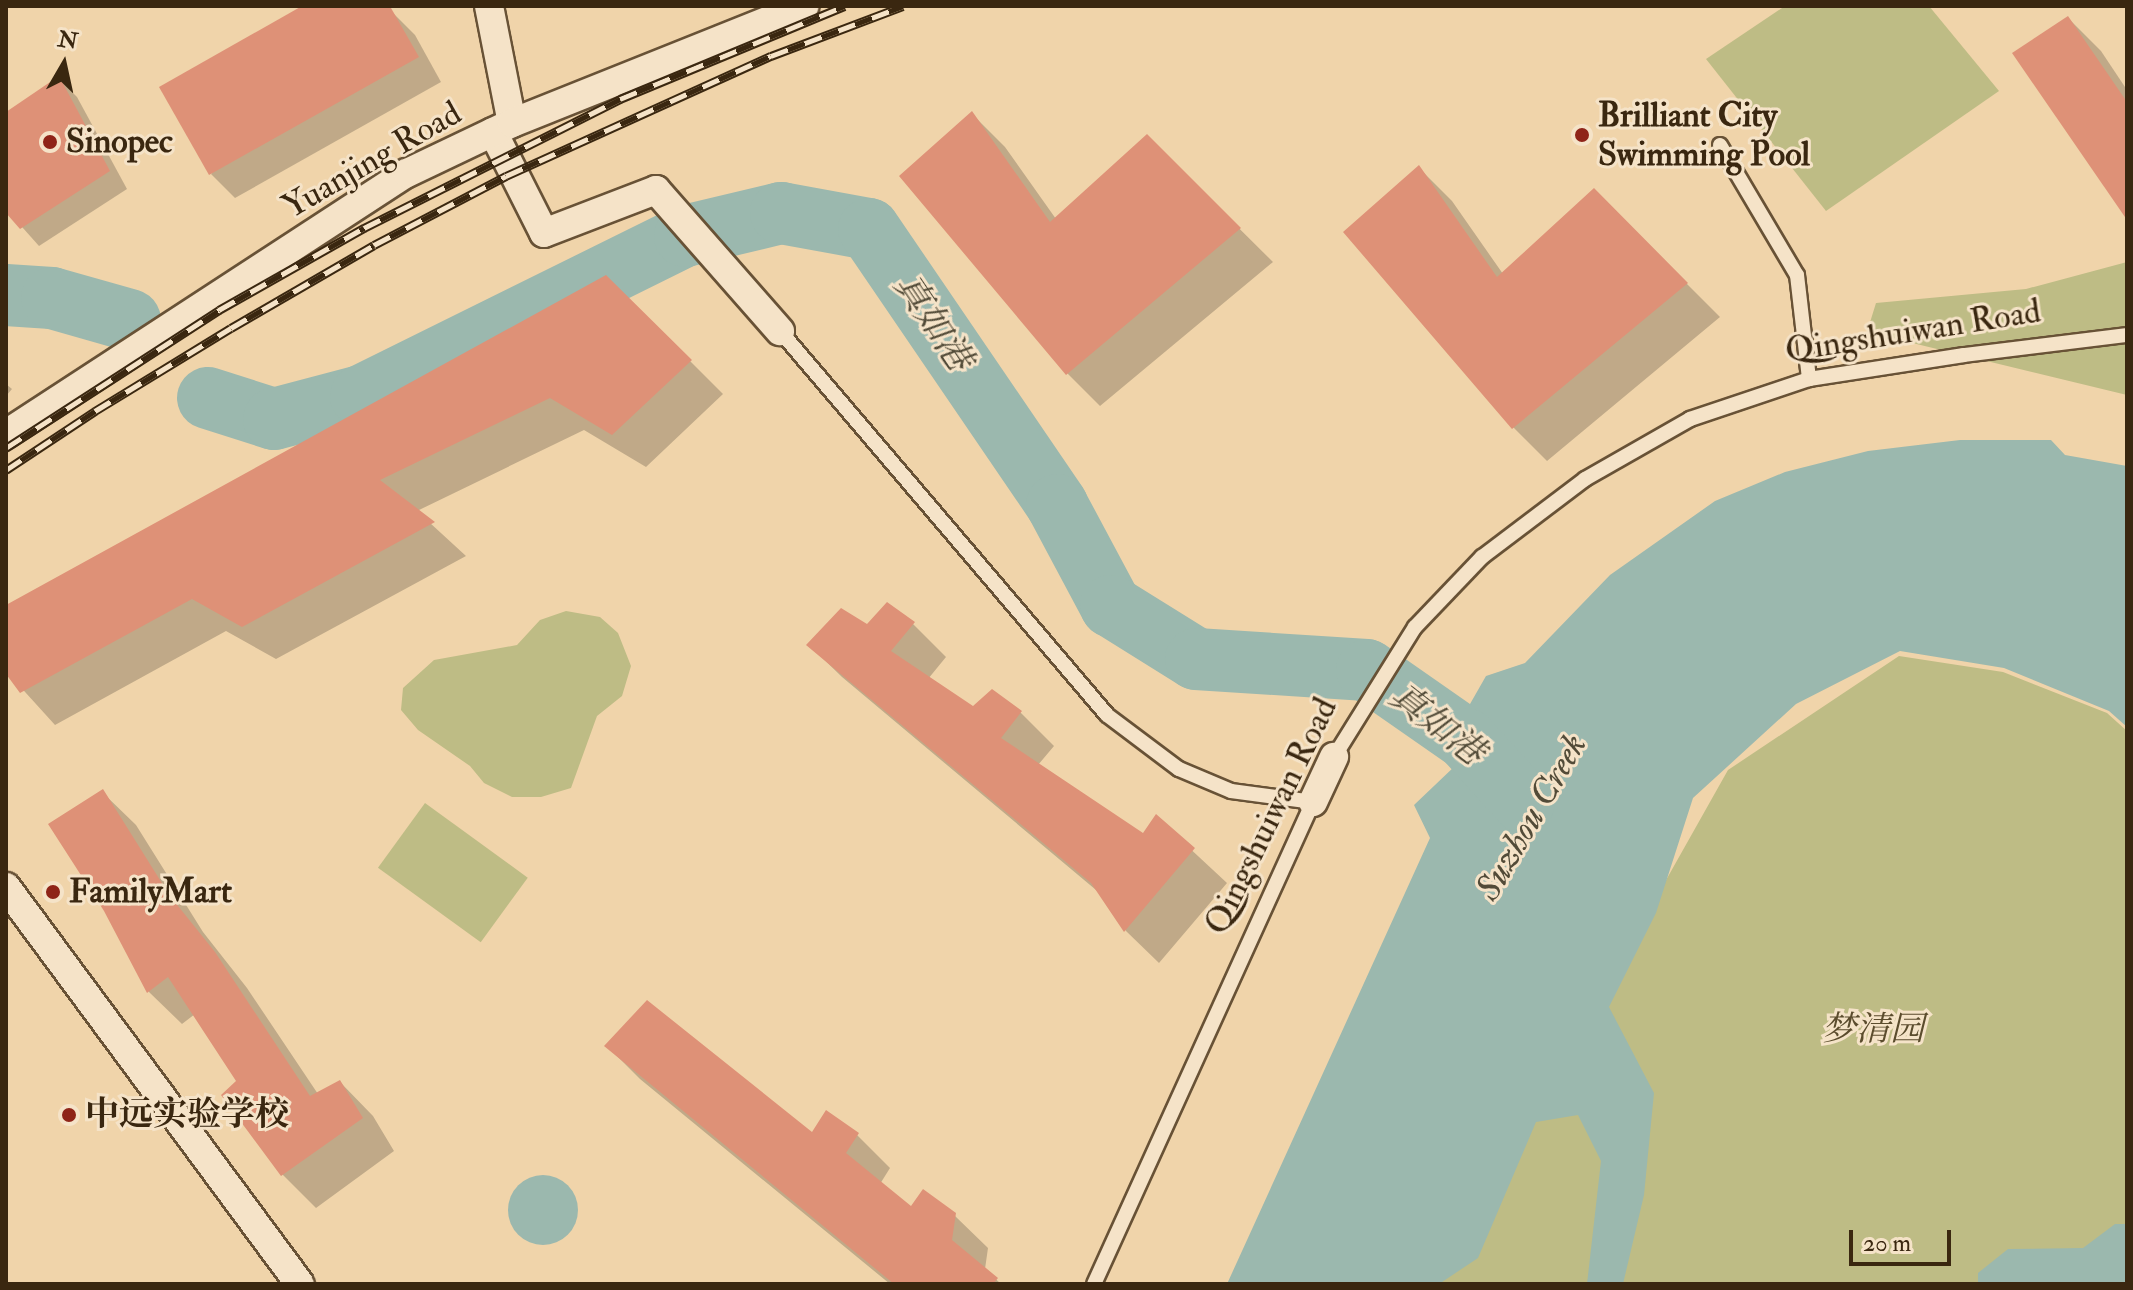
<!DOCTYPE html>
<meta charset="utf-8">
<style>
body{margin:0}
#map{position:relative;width:2133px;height:1290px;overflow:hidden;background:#f0d4aa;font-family:"IM FELL Double Pica","Noto Serif SC",serif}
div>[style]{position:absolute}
.green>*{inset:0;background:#bebc85;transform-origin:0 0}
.water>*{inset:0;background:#9bb8ae}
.round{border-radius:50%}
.shadow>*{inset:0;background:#0003}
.river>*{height:62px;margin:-31px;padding:0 31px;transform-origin:31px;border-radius:31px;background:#9bb8ae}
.building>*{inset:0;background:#de9177}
.roads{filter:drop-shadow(2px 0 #685236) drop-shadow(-2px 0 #685236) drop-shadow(0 2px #685236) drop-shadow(0 -2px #685236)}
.service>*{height:14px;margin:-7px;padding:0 7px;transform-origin:7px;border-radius:7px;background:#f5e3c8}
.minor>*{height:28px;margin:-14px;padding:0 14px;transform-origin:14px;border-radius:14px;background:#f5e3c8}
.rail>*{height:9px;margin-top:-4.5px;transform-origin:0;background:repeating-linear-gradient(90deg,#f5e3c8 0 18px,#3a2710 0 36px);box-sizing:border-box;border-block:2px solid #3a2710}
.dots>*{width:22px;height:22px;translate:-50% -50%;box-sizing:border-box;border:4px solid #f5e3c8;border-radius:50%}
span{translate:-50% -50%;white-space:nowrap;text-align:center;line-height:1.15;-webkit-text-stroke:6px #f5e3c8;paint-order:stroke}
.poi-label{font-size:34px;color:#3a2710;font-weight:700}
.left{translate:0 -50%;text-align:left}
.street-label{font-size:34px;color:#3a2710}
.park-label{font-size:34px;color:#5b4c2d;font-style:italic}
.water-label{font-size:36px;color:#524b38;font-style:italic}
.frame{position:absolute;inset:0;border:8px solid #3a2710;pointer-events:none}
.north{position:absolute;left:24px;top:24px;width:80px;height:80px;-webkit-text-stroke:6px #f5e3c8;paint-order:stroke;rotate:9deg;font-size:22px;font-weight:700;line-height:32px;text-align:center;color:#3a2710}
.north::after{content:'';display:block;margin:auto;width:28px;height:36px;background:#3a2710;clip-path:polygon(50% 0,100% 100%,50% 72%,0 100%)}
.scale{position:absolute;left:1849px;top:1230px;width:102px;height:36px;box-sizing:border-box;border:4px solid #3a2710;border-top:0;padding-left:10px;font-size:24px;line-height:28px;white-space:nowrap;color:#3a2710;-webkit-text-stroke:6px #f5e3c8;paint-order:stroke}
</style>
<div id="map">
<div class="green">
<i style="clip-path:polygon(1785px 6px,1929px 6px,1999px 91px,1826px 211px,1706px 59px)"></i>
<i style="clip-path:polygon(2127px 262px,2127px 395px,1867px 332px,1876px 303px,2026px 289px)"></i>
<i style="clip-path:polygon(566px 611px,600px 617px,618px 633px,631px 666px,622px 696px,597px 716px,571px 788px,541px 797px,512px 797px,484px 783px,470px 766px,418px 730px,401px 710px,403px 688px,434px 660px,517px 645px,540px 620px)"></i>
<i style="clip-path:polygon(1899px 656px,2003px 672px,2107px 713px,2127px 731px,2127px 1284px,1416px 1284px,1558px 1072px,1728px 770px)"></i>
<i style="left:425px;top:803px;width:127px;height:80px;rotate:36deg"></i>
</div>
<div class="water">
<i style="clip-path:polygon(1960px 440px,2051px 440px,2065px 455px,2127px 466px,2127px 727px,2109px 711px,2004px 668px,1900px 651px,1796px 704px,1693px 798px,1656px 913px,1609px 1007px,1654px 1093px,1644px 1195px,1623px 1284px,1587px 1284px,1601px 1161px,1578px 1115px,1536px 1122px,1478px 1258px,1439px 1284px,1227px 1284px,1430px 838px,1414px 805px,1456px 765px,1466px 739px,1470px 704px,1486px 676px,1525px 663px,1610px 575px,1715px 501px,1785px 472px,1868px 451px)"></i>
<i class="round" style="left:508px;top:1175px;width:70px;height:70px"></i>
<i style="clip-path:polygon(2115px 1224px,2127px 1224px,2127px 1284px,1978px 1284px,1978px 1273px,2008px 1249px,2083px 1248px)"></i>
</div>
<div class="shadow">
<i style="clip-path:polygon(390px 10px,415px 35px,441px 82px,235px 198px,211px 174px)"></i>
<i style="clip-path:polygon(2068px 18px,2101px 51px,2127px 90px,2127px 217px)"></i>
<i style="clip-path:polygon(59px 79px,77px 97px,127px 189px,39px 246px,6px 209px,6px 115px)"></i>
<i style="clip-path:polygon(972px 114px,1005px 147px,1056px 219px,1147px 137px,1273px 262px,1100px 406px,1067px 373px)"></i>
<i style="clip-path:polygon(1419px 168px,1452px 201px,1503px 274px,1594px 191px,1720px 317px,1547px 461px,1514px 428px,1345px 232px)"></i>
<i style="clip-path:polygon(606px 277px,723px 394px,646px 467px,584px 430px,417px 511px,466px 556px,276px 659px,226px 631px,55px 725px,6px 671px,6px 607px)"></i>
<i style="clip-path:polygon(6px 384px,12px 389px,6px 396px)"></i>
<i style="clip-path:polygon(887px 605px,913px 624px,946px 657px,928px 679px,973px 709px,992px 692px,1021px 713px,1054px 746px,1038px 765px,1144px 836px,1156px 817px,1227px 883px,1159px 963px,1126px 931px,1102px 895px,842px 677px,809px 645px,867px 627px)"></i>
<i style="clip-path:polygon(102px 792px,136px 825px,203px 932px,247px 988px,318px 1094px,340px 1082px,373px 1116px,394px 1151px,316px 1208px,283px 1175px,223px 1095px,239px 1082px,195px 1014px,182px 1024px,149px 992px)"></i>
<i style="clip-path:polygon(607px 1046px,812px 1135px,857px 1135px,890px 1168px,880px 1184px,911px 1209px,954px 1215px,988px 1248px,985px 1269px,1001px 1284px,890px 1284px,640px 1079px)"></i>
</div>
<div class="river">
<i style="left:6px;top:295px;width:46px;rotate:3.7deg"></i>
<i style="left:52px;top:298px;width:81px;rotate:15.8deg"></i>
<i style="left:208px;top:398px;width:69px;rotate:17.7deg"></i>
<i style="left:274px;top:419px;width:90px;rotate:-14.8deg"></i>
<i style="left:361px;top:396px;width:361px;rotate:-26.3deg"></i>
<i style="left:685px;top:236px;width:99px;rotate:-13.5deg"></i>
<i style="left:781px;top:213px;width:89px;rotate:10.3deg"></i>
<i style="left:869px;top:229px;width:334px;rotate:55.7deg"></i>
<i style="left:1057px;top:505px;width:115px;rotate:61.9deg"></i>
<i style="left:1111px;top:606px;width:100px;rotate:31.9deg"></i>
<i style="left:1196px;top:659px;width:171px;rotate:3.7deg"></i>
<i style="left:1367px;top:670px;width:121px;rotate:34.9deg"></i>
<i style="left:1466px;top:739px;width:86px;rotate:47.8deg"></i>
</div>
<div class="building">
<i style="clip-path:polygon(302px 6px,391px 8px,419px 57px,209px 175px,159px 87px)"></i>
<i style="clip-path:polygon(2068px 16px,2127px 102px,2127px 220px,2012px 53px)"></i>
<i style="clip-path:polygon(59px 76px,110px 171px,20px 229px,6px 213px,6px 112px)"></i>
<i style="clip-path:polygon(972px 111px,1050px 222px,1147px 134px,1241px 228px,1066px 375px,899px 176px)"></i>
<i style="clip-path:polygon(1419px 165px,1497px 277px,1594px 188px,1688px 283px,1512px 429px,1343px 232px)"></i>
<i style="clip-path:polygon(606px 275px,692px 360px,612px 435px,550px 398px,380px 480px,435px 522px,242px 627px,192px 599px,20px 693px,6px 674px,6px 605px)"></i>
<i style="clip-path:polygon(887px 602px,915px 622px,891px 651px,973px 706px,992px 689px,1022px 711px,1001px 738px,1143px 833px,1156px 814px,1195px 848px,1124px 932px,1091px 883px,806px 645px,841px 608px,867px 624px)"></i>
<i style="clip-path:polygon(103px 789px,170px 896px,215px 952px,310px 1096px,340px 1080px,363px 1118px,281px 1176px,221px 1095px,236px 1081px,168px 977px,147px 993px,104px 911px,48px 824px)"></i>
<i style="clip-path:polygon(647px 1000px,812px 1132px,826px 1110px,859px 1133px,846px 1153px,911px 1206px,923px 1189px,956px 1213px,952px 1240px,998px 1278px,993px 1284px,894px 1284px,604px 1046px)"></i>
</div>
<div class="roads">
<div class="service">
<i style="left:1720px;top:145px;width:151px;rotate:59.4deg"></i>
<i style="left:1797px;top:275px;width:105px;rotate:83.4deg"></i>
<i style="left:780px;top:331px;width:504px;rotate:49.58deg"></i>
<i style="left:1107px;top:715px;width:90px;rotate:36.9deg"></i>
<i style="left:1179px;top:769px;width:56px;rotate:22.9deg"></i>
<i style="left:1231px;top:791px;width:83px;rotate:7.6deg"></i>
<i style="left:1313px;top:802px;width:529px;rotate:114.43deg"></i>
<i style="left:1334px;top:757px;width:153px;rotate:-58.1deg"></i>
<i style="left:1415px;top:627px;width:97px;rotate:-46.3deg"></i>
<i style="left:1482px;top:557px;width:129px;rotate:-37.1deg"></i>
<i style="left:1585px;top:479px;width:121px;rotate:-29.7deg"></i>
<i style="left:1690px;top:419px;width:126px;rotate:-18.6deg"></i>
<i style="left:1809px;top:379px;width:157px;rotate:-8.8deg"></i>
<i style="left:1964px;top:355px;width:164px;rotate:-7deg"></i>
</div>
<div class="minor">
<i style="left:489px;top:6px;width:119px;rotate:78.9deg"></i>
<i style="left:493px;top:132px;width:113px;rotate:63.2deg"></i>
<i style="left:544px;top:233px;width:120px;rotate:-21deg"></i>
<i style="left:656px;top:190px;width:188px;rotate:48.7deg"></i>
<i style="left:6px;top:434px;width:478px;rotate:-33.1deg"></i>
<i style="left:407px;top:173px;width:116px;rotate:-25.5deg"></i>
<i style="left:512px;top:123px;width:315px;rotate:-21.8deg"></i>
<i style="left:1313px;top:802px;width:50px;rotate:-65deg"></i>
<i style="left:6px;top:887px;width:494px;rotate:53.5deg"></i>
</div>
</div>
<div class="rail">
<i style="left:6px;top:448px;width:254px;rotate:-32.9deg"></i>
<i style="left:219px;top:310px;width:167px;rotate:-29.5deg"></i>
<i style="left:364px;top:228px;width:287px;rotate:-26.7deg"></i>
<i style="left:620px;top:99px;width:243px;rotate:-22.5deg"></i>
<i style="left:6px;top:470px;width:107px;rotate:-33.5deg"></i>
<i style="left:95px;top:411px;width:159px;rotate:-31.4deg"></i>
<i style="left:231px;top:328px;width:165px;rotate:-30.1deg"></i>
<i style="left:374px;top:245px;width:149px;rotate:-27.6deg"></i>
<i style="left:506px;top:176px;width:291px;rotate:-24.4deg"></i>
<i style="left:771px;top:56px;width:141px;rotate:-20.7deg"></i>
</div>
<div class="dots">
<i style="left:1582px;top:135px;background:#8f2418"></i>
<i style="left:50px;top:142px;background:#8f2418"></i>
<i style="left:53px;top:892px;background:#8f2418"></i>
<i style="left:69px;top:1115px;background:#8f2418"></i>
</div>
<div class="poi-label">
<span class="left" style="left:1598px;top:135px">Brilliant City<br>Swimming Pool</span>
<span class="left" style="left:66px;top:142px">Sinopec</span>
<span class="left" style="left:69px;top:892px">FamilyMart</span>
<span class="left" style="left:85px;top:1115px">中远实验学校</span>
</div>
<div class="street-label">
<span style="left:372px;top:160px;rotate:-30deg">Yuanjing Road</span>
<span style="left:1913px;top:331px;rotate:-9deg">Qingshuiwan Road</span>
<span style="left:1271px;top:816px;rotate:-64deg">Qingshuiwan Road</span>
</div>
<div class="park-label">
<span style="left:1873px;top:1030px">梦清园</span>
</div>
<div class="water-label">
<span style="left:933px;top:322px;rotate:56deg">真如港</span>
<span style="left:1437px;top:724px;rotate:38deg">真如港</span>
<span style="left:1531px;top:817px;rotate:-60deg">Suzhou Creek</span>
</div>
<div class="frame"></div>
<div class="north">N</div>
<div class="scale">20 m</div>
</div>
